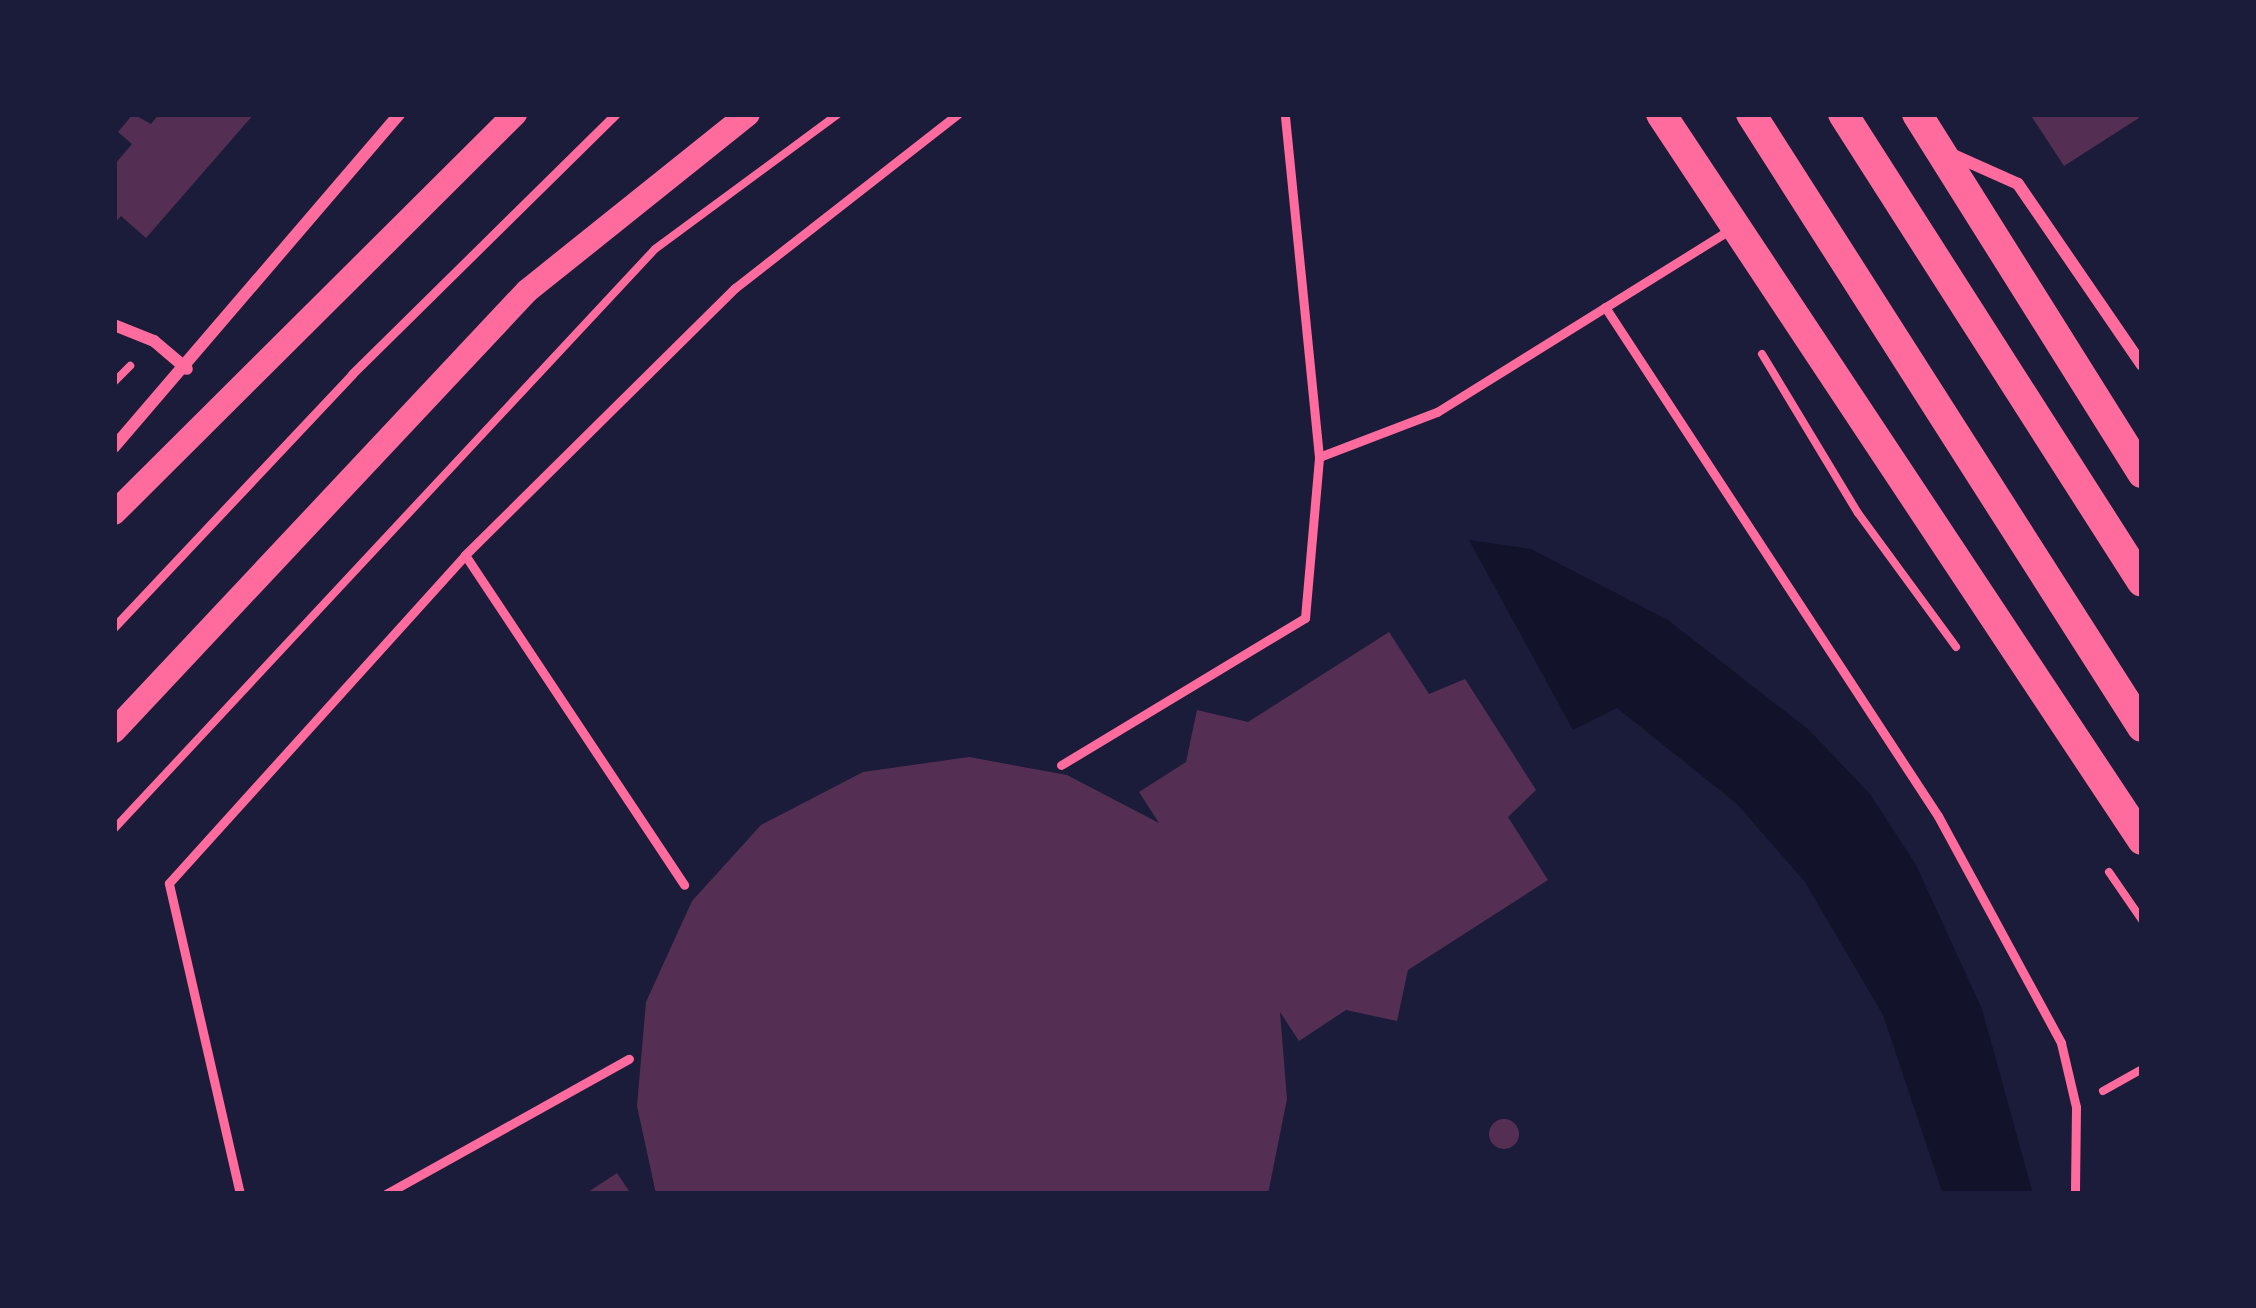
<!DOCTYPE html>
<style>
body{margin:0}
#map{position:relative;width:2256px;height:1308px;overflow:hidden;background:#1b1b3a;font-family:"Work Sans",sans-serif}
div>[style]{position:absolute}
.water>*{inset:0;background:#12122b}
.building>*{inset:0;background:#542f53}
.round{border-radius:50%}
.path>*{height:8px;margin:-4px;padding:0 4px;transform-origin:4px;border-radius:4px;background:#ff6b9d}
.service>*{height:9px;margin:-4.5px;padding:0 4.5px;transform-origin:4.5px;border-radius:4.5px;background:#ff6b9d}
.minor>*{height:12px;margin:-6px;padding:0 6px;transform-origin:6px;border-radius:6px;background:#ff6b9d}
.secondary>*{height:24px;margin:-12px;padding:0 12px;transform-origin:12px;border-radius:12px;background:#ff6b9d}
.primary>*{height:30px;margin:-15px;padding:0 15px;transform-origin:15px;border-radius:15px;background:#ff6b9d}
span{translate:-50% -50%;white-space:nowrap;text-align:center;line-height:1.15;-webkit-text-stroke:9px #1b1b3a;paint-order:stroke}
.frame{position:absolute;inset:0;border:117px solid #1b1b3a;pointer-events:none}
</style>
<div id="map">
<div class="water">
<i style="clip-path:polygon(1469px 540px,1531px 549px,1668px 620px,1809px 730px,1870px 794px,1916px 865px,1982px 1009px,2033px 1194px,1943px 1194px,1883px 1015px,1805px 882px,1737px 804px,1617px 708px,1573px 730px)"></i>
</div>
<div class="building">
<i style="clip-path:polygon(133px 114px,151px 124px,159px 114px,254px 114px,146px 238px,121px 216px,114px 224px,114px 165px,132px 144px,118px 132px)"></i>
<i style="clip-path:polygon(2030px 114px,2142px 114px,2142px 116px,2064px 166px)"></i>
<i style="clip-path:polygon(1389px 632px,1429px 694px,1465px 679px,1517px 760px,1536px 790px,1508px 817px,1548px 880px,1408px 970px,1397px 1021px,1346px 1010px,1299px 1041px,1280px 1012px,1287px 1099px,1268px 1194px,656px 1194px,637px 1106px,646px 1002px,692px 901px,761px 825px,863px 772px,969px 757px,1067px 775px,1159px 823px,1139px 792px,1186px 762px,1197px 710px,1248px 722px)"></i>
<i class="round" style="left:1489px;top:1119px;width:30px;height:30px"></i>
<i style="clip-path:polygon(617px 1173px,631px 1194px,585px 1194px)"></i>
</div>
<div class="path">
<i style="left:1762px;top:354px;width:186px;rotate:58.9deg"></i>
<i style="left:1858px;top:513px;width:166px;rotate:53.8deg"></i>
<i style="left:114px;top:382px;width:23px;rotate:-45deg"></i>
<i style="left:114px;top:829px;width:793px;rotate:-46.99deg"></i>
<i style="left:655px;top:249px;width:227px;rotate:-36.4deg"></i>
<i style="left:2109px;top:872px;width:58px;rotate:55.5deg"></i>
<i style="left:2103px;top:1091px;width:45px;rotate:-29.4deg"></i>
</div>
<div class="service">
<i style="left:1605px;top:307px;width:608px;rotate:56.81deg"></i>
<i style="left:1938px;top:816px;width:258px;rotate:61.5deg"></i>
<i style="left:2061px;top:1043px;width:66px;rotate:76.8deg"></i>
<i style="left:2076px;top:1107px;width:87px;rotate:90.7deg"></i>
<i style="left:1319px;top:457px;width:126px;rotate:-20.9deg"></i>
<i style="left:1437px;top:412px;width:349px;rotate:-31.9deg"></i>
<i style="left:465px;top:555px;width:396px;rotate:56.4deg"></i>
<i style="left:114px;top:627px;width:347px;rotate:-46.7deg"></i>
<i style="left:352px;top:374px;width:371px;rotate:-44.6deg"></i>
<i style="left:1061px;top:765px;width:285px;rotate:-31.1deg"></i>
<i style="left:1305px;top:618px;width:162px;rotate:-85deg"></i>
<i style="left:1319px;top:457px;width:345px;rotate:-95.7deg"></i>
<i style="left:240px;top:1194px;width:319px;rotate:-102.9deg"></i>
<i style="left:169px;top:883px;width:442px;rotate:-47.9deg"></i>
<i style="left:465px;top:555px;width:380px;rotate:-44.7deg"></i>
<i style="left:735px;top:288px;width:283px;rotate:-38deg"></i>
<i style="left:386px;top:1194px;width:278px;rotate:-29.1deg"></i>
</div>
<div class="minor">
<i style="left:1951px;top:154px;width:73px;rotate:24.1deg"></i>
<i style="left:2018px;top:184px;width:219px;rotate:55.6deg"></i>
<i style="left:114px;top:325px;width:43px;rotate:21.8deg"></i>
<i style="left:154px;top:341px;width:43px;rotate:40.3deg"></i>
<i style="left:114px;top:447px;width:438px;rotate:-49.4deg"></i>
</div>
<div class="secondary">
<i style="left:114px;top:513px;width:566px;rotate:-44.86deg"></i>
<i style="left:114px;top:731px;width:603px;rotate:-46.81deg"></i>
<i style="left:527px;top:291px;width:283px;rotate:-38.7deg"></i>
</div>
<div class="primary">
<i style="left:1661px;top:114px;width:871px;rotate:56.47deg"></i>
<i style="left:1751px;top:114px;width:727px;rotate:57.47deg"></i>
<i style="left:1843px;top:114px;width:555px;rotate:57.43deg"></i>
<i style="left:1917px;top:114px;width:424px;rotate:57.9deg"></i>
</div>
<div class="frame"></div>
</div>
